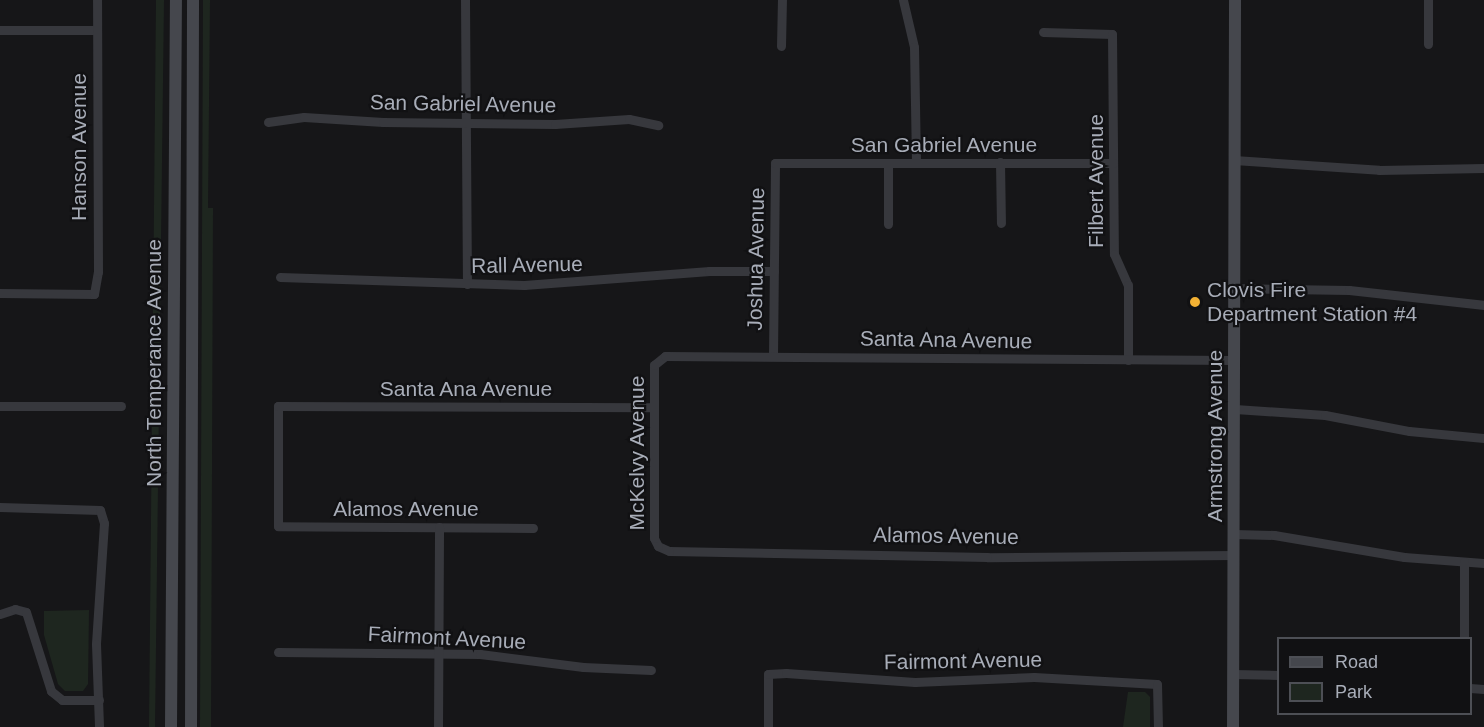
<!DOCTYPE html>
<style>
body{margin:0}
#map{position:relative;width:1484px;height:727px;overflow:hidden;background:#161618;font-family:Helvetica,sans-serif}
div>[style]{position:absolute}
.green>*{inset:0;background:#1e261f}
.street>*{height:9px;margin:-4.5px;padding:0 4.5px;transform-origin:4.5px;border-radius:4.5px;background:#37383d}
.secondary>*{height:12px;margin:-6px;padding:0 6px;transform-origin:6px;border-radius:6px;background:#45474d}
.dots>*{width:16px;height:16px;translate:-50% -50%;box-sizing:border-box;border:3px solid #111113;border-radius:50%}
span{translate:-50% -50%;white-space:nowrap;text-align:center;line-height:1.15;-webkit-text-stroke:4.5px #111113;paint-order:stroke}
.street-label{font-size:21px;color:#a8adb8}
.poi-label{font-size:21px;color:#a8adb8}
.left{translate:0 -50%;text-align:left}
.legend{position:absolute;left:1277px;top:637px;width:195px;height:78px;box-sizing:border-box;background:#111113;border:2px solid #4d4f55;margin:0;padding:8px 10px;list-style:none;font-size:18px;color:#a8adb8}
.legend li{display:flex;align-items:center;gap:12px;height:30px}
.legend b{width:30px;border:2px solid #4d4f55}
</style>
<div id="map">
<div class="green">
<i style="clip-path:polygon(156px 0,164px 0,155px 727px,149px 727px)"></i>
<i style="clip-path:polygon(203px 0,210px 0,208px 208px,213px 208px,211px 727px,200px 727px)"></i>
<i style="clip-path:polygon(89px 610px,88px 684px,83px 691px,65px 691px,58px 684px,44px 635px,44px 611px)"></i>
<i style="clip-path:polygon(1128px 692px,1145px 692px,1150px 697px,1150px 727px,1123px 727px)"></i>
</div>
<div class="street">
<i style="left:465px;top:0;width:284px;rotate:89.6deg"></i>
<i style="left:903px;top:0;width:48px;rotate:76.8deg"></i>
<i style="left:914px;top:47px;width:116px;rotate:89deg"></i>
<i style="left:1428px;top:0;width:44px;rotate:90deg"></i>
<i style="left:0;top:30px;width:97px"></i>
<i style="left:1043px;top:32px;width:69px;rotate:1.7deg"></i>
<i style="left:1112px;top:34px;width:220px;rotate:89.5deg"></i>
<i style="left:1114px;top:254px;width:34px;rotate:66deg"></i>
<i style="left:1128px;top:285px;width:75px;rotate:90deg"></i>
<i style="left:781px;top:46px;width:46px;rotate:-88.8deg"></i>
<i style="left:268px;top:122px;width:36px;rotate:-8deg"></i>
<i style="left:304px;top:117px;width:79px;rotate:3.6deg"></i>
<i style="left:383px;top:122px;width:172px;rotate:0.7deg"></i>
<i style="left:555px;top:124px;width:74px;rotate:-3.9deg"></i>
<i style="left:629px;top:119px;width:30px;rotate:12deg"></i>
<i style="left:1234px;top:160px;width:145px;rotate:3.9deg"></i>
<i style="left:1379px;top:170px;width:105px;rotate:-1.1deg"></i>
<i style="left:1000px;top:162px;width:61px;rotate:89.1deg"></i>
<i style="left:888px;top:163px;width:61px;rotate:90deg"></i>
<i style="left:280px;top:277px;width:244px;rotate:1.9deg"></i>
<i style="left:524px;top:285px;width:186px;rotate:-4.3deg"></i>
<i style="left:709px;top:271px;width:65px"></i>
<i style="left:1233px;top:288px;width:116px;rotate:1deg"></i>
<i style="left:1349px;top:290px;width:136px;rotate:6.3deg"></i>
<i style="left:0;top:293px;width:94px;rotate:0.6deg"></i>
<i style="left:94px;top:294px;width:22px;rotate:-80deg"></i>
<i style="left:98px;top:272px;width:272px;rotate:-90.2deg"></i>
<i style="left:773px;top:356px;width:193px;rotate:-89.4deg"></i>
<i style="left:775px;top:163px;width:338px"></i>
<i style="left:0;top:406px;width:121px"></i>
<i style="left:1235px;top:409px;width:90px;rotate:3.8deg"></i>
<i style="left:1325px;top:415px;width:86px;rotate:10.8deg"></i>
<i style="left:1409px;top:431px;width:75px;rotate:5.3deg"></i>
<i style="left:0;top:507px;width:100px;rotate:1.7deg"></i>
<i style="left:100px;top:510px;width:14px;rotate:73deg"></i>
<i style="left:104px;top:523px;width:121px;rotate:93.8deg"></i>
<i style="left:96px;top:644px;width:83px;rotate:87.9deg"></i>
<i style="left:533px;top:528px;width:255px;rotate:-179.6deg"></i>
<i style="left:278px;top:526px;width:120px;rotate:-90deg"></i>
<i style="left:278px;top:406px;width:376px;rotate:0.2deg"></i>
<i style="left:1234px;top:534px;width:40px;rotate:1.4deg"></i>
<i style="left:1274px;top:535px;width:132px;rotate:9.6deg"></i>
<i style="left:1404px;top:557px;width:80px;rotate:4.3deg"></i>
<i style="left:1234px;top:555px;width:247px;rotate:179.5deg"></i>
<i style="left:987px;top:557px;width:318px;rotate:-178.9deg"></i>
<i style="left:669px;top:551px;width:12px;rotate:-156deg"></i>
<i style="left:658px;top:546px;width:9px;rotate:-117deg"></i>
<i style="left:654px;top:538px;width:173px;rotate:-90deg"></i>
<i style="left:654px;top:365px;width:14px;rotate:-39deg"></i>
<i style="left:665px;top:356px;width:569px;rotate:0.4deg"></i>
<i style="left:0;top:614px;width:16px;rotate:-18deg"></i>
<i style="left:15px;top:609px;width:11px;rotate:15deg"></i>
<i style="left:26px;top:612px;width:83px;rotate:72.4deg"></i>
<i style="left:51px;top:691px;width:14px;rotate:39deg"></i>
<i style="left:62px;top:700px;width:37px"></i>
<i style="left:1464px;top:638px;width:76px;rotate:-90deg"></i>
<i style="left:278px;top:652px;width:202px;rotate:0.6deg"></i>
<i style="left:480px;top:654px;width:104px;rotate:7.2deg"></i>
<i style="left:583px;top:667px;width:68px;rotate:2.5deg"></i>
<i style="left:1233px;top:674px;width:45px;rotate:1.3deg"></i>
<i style="left:1470px;top:688px;width:14px;rotate:4deg"></i>
<i style="left:438px;top:727px;width:200px;rotate:-89.7deg"></i>
<i style="left:768px;top:727px;width:53px;rotate:-90deg"></i>
<i style="left:768px;top:674px;width:18px;rotate:-3deg"></i>
<i style="left:786px;top:673px;width:129px;rotate:4deg"></i>
<i style="left:915px;top:682px;width:119px;rotate:-2.4deg"></i>
<i style="left:1034px;top:677px;width:123px;rotate:3.3deg"></i>
<i style="left:1157px;top:684px;width:43px;rotate:88.7deg"></i>
</div>
<div class="secondary">
<i style="left:171px;top:727px;width:727px;rotate:-89.61deg"></i>
<i style="left:191px;top:727px;width:727px;rotate:-89.84deg"></i>
<i style="left:1233px;top:727px;width:727px;rotate:-89.84deg"></i>
</div>
<div class="dots">
<i style="left:1195px;top:302px;background:#f2b134"></i>
</div>
<div class="street-label">
<span style="left:463px;top:104px;rotate:1deg">San Gabriel Avenue</span>
<span style="left:944px;top:145px">San Gabriel Avenue</span>
<span style="left:79px;top:147px;rotate:-90deg">Hanson Avenue</span>
<span style="left:1096px;top:181px;rotate:-90deg">Filbert Avenue</span>
<span style="left:756px;top:259px;rotate:-89deg">Joshua Avenue</span>
<span style="left:527px;top:265px;rotate:-1deg">Rall Avenue</span>
<span style="left:946px;top:340px;rotate:1deg">Santa Ana Avenue</span>
<span style="left:154px;top:363px;rotate:-90deg">North Temperance Avenue</span>
<span style="left:466px;top:389px">Santa Ana Avenue</span>
<span style="left:1215px;top:436px;rotate:-90deg">Armstrong Avenue</span>
<span style="left:637px;top:453px;rotate:-90deg">McKelvy Avenue</span>
<span style="left:406px;top:509px">Alamos Avenue</span>
<span style="left:946px;top:536px;rotate:1deg">Alamos Avenue</span>
<span style="left:447px;top:638px;rotate:3deg">Fairmont Avenue</span>
<span style="left:963px;top:661px;rotate:-1deg">Fairmont Avenue</span>
</div>
<div class="poi-label">
<span class="left" style="left:1207px;top:302px">Clovis Fire<br>Department Station #4</span>
</div>
<ul class="legend">
<li><b style="height:8px;background:#45474d"></b>Road</li>
<li><b style="height:16px;background:#1e261f"></b>Park</li>
</ul>
</div>
